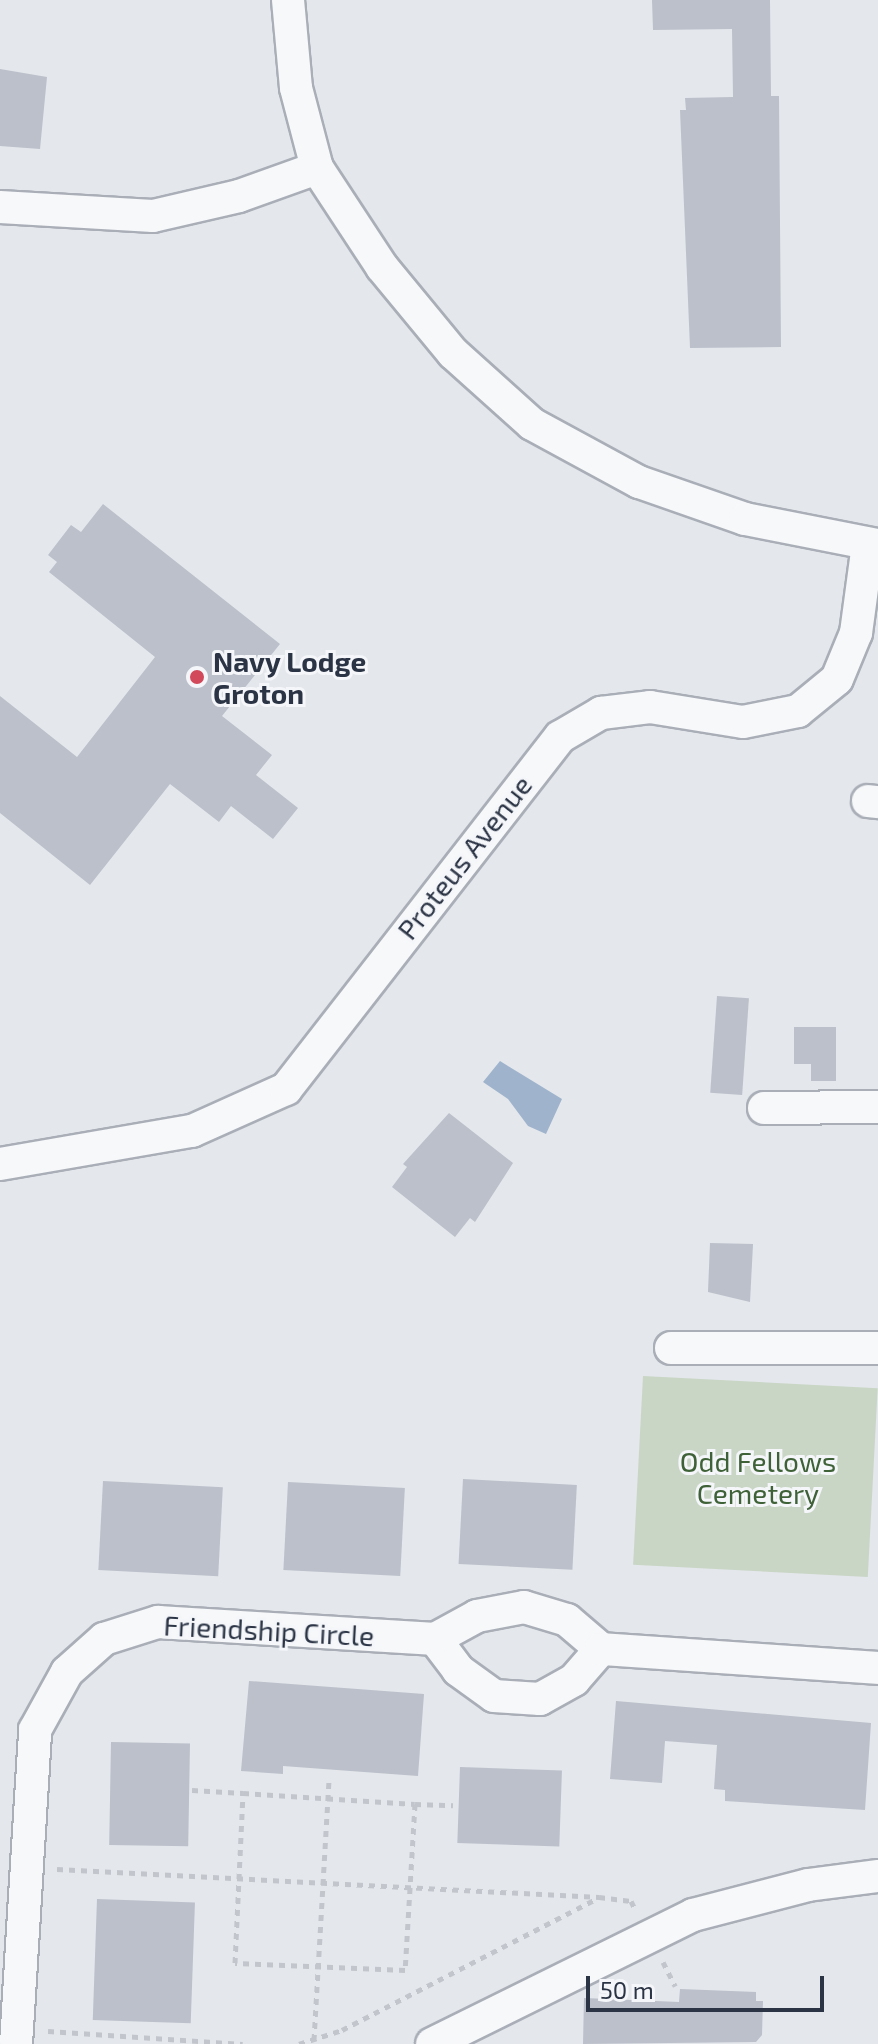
<!DOCTYPE html>
<style>
body{margin:0}
#map{position:relative;width:878px;height:2044px;overflow:hidden;background:#e4e7ec;font-family:"Exo 2",sans-serif}
div>[style]{position:absolute}
.green>*{inset:0;background:#c9d6c5;transform-origin:0 0}
.water>*{inset:0;background:#9fb4cc}
.building>*{inset:0;background:#bbc0ca;transform-origin:0 0}
.path>*{height:5px;margin-top:-2.5px;transform-origin:0;background:repeating-linear-gradient(90deg,#c2c5cb 0 6px,transparent 0 12px)}
.roads{filter:drop-shadow(2px 0 #a9aeb7) drop-shadow(-2px 0 #a9aeb7) drop-shadow(0 2px #a9aeb7) drop-shadow(0 -2px #a9aeb7)}
.minor>*{height:32px;margin:-16px;padding:0 16px;transform-origin:16px;border-radius:16px;background:#f7f8fa}
.dots>*{width:22px;height:22px;translate:-50% -50%;box-sizing:border-box;border:4px solid #f4f6f9;border-radius:50%}
span{translate:-50% -50%;white-space:nowrap;text-align:center;line-height:1.15;-webkit-text-stroke:6px #f4f6f9;paint-order:stroke}
.poi-label{font-size:28px;color:#2b3445;font-weight:700}
.left{translate:0 -50%;text-align:left}
.street-label{font-size:28px;color:#2b3445}
.park-label{font-size:28px;color:#3f6138}
.scale{position:absolute;left:586px;top:1976px;width:238px;height:36px;box-sizing:border-box;border:4px solid #2b3445;border-top:0;padding-left:10px;font-size:24px;line-height:28px;white-space:nowrap;color:#2b3445;-webkit-text-stroke:6px #f4f6f9;paint-order:stroke}
</style>
<div id="map">
<div class="green">
<i style="left:643px;top:1376px;width:235px;height:189px;rotate:3deg"></i>
</div>
<div class="water">
<i style="clip-path:polygon(500px 1061px,562px 1099px,546px 1134px,528px 1126px,508px 1099px,483px 1082px)"></i>
</div>
<div class="building">
<i style="clip-path:polygon(652px 0,770px 0,771px 96px,779px 96px,781px 347px,690px 348px,680px 110px,686px 110px,685px 98px,733px 97px,732px 29px,653px 30px)"></i>
<i style="clip-path:polygon(0 69px,47px 77px,40px 149px,0 146px)"></i>
<i style="clip-path:polygon(103px 504px,280px 644px,222px 716px,272px 755px,256px 775px,298px 808px,273px 839px,231px 806px,219px 822px,170px 784px,90px 885px,0 813px,0 696px,77px 757px,155px 657px,49px 572px,57px 562px,48px 555px,71px 525px,81px 532px)"></i>
<i style="left:717px;top:996px;width:32px;height:97px;rotate:4deg"></i>
<i style="clip-path:polygon(794px 1027px,836px 1027px,836px 1081px,811px 1081px,811px 1064px,794px 1064px)"></i>
<i style="clip-path:polygon(449px 1113px,513px 1163px,475px 1222px,470px 1218px,455px 1237px,392px 1187px,407px 1167px,403px 1164px)"></i>
<i style="clip-path:polygon(710px 1243px,753px 1244px,750px 1302px,708px 1292px)"></i>
<i style="left:463px;top:1479px;width:114px;height:85px;rotate:3deg"></i>
<i style="left:103px;top:1481px;width:120px;height:89px;rotate:3deg"></i>
<i style="left:288px;top:1482px;width:117px;height:88px;rotate:3deg"></i>
<i style="clip-path:polygon(249px 1681px,424px 1694px,418px 1776px,283px 1766px,283px 1774px,241px 1771px)"></i>
<i style="clip-path:polygon(616px 1701px,871px 1723px,865px 1810px,725px 1801px,725px 1790px,714px 1789px,717px 1745px,665px 1741px,662px 1783px,610px 1779px)"></i>
<i style="left:111px;top:1742px;width:79px;height:103px;rotate:1deg"></i>
<i style="left:460px;top:1767px;width:102px;height:76px;rotate:2deg"></i>
<i style="left:97px;top:1899px;width:98px;height:121px;rotate:2deg"></i>
<i style="clip-path:polygon(680px 1989px,756px 1992px,756px 2001px,763px 2001px,762px 2035px,756px 2042px,583px 2044px,584px 1998px,679px 2002px)"></i>
</div>
<div class="path">
<i style="left:192px;top:1790px;width:51px;rotate:3.4deg"></i>
<i style="left:243px;top:1793px;width:172px;rotate:3.7deg"></i>
<i style="left:415px;top:1804px;width:166px;rotate:93.4deg"></i>
<i style="left:405px;top:1970px;width:170px;rotate:-177.6deg"></i>
<i style="left:235px;top:1963px;width:170px;rotate:-87.3deg"></i>
<i style="left:415px;top:1804px;width:38px;rotate:2deg"></i>
<i style="left:57px;top:1869px;width:543px;rotate:2.96deg"></i>
<i style="left:599px;top:1897px;width:32px;rotate:7deg"></i>
<i style="left:631px;top:1901px;width:11px;rotate:63deg"></i>
<i style="left:663px;top:1962px;width:27px;rotate:63deg"></i>
<i style="left:48px;top:2031px;width:195px;rotate:3.8deg"></i>
<i style="left:314px;top:2040px;width:263px;rotate:-86.7deg"></i>
<i style="left:299px;top:2044px;width:45px;rotate:-18deg"></i>
<i style="left:342px;top:2030px;width:288px;rotate:-27.3deg"></i>
</div>
<div class="roads">
<div class="minor">
<i style="left:288px;top:0;width:88px;rotate:84.8deg"></i>
<i style="left:296px;top:88px;width:83px;rotate:75.3deg"></i>
<i style="left:317px;top:168px;width:118px;rotate:56.7deg"></i>
<i style="left:382px;top:267px;width:112px;rotate:50.5deg"></i>
<i style="left:453px;top:353px;width:106px;rotate:41.9deg"></i>
<i style="left:532px;top:424px;width:122px;rotate:28.5deg"></i>
<i style="left:639px;top:482px;width:112px;rotate:19.2deg"></i>
<i style="left:745px;top:519px;width:136px;rotate:11.1deg"></i>
<i style="left:0;top:207px;width:153px;rotate:3.4deg"></i>
<i style="left:153px;top:216px;width:88px;rotate:-13.1deg"></i>
<i style="left:239px;top:196px;width:83px;rotate:-19.7deg"></i>
<i style="left:868px;top:801px;width:10px;rotate:6deg"></i>
<i style="left:764px;top:1108px;width:114px;rotate:-0.5deg"></i>
<i style="left:0;top:1164px;width:195px;rotate:-9.8deg"></i>
<i style="left:192px;top:1131px;width:103px;rotate:-24.1deg"></i>
<i style="left:286px;top:1089px;width:446px;rotate:-52.1deg"></i>
<i style="left:560px;top:737px;width:48px;rotate:-30.3deg"></i>
<i style="left:601px;top:713px;width:49px;rotate:-7deg"></i>
<i style="left:650px;top:707px;width:94px;rotate:9.2deg"></i>
<i style="left:743px;top:722px;width:56px;rotate:-11.3deg"></i>
<i style="left:798px;top:711px;width:50px;rotate:-39.4deg"></i>
<i style="left:837px;top:679px;width:50px;rotate:-67.6deg"></i>
<i style="left:856px;top:633px;width:90px;rotate:-82.3deg"></i>
<i style="left:671px;top:1348px;width:207px"></i>
<i style="left:435px;top:1639px;width:39px;rotate:53deg"></i>
<i style="left:458px;top:1670px;width:44px;rotate:35.8deg"></i>
<i style="left:494px;top:1696px;width:46px;rotate:3.7deg"></i>
<i style="left:540px;top:1699px;width:39px;rotate:-29deg"></i>
<i style="left:574px;top:1680px;width:41px;rotate:-48.9deg"></i>
<i style="left:16px;top:2044px;width:315px;rotate:-86.5deg"></i>
<i style="left:35px;top:1730px;width:66px;rotate:-61.1deg"></i>
<i style="left:67px;top:1672px;width:50px;rotate:-41.7deg"></i>
<i style="left:104px;top:1639px;width:57px;rotate:-17.5deg"></i>
<i style="left:158px;top:1622px;width:278px;rotate:3.5deg"></i>
<i style="left:435px;top:1639px;width:48px;rotate:-28.7deg"></i>
<i style="left:477px;top:1616px;width:48px;rotate:-10.8deg"></i>
<i style="left:524px;top:1607px;width:45px;rotate:16.8deg"></i>
<i style="left:567px;top:1620px;width:45px;rotate:40.5deg"></i>
<i style="left:601px;top:1649px;width:278px;rotate:3.9deg"></i>
<i style="left:432px;top:2044px;width:291px;rotate:-26.3deg"></i>
<i style="left:693px;top:1915px;width:119px;rotate:-14.6deg"></i>
<i style="left:808px;top:1885px;width:71px;rotate:-7.3deg"></i>
</div>
</div>
<div class="dots">
<i style="left:197px;top:677px;background:#d1495b"></i>
</div>
<div class="poi-label">
<span class="left" style="left:213px;top:677px">Navy Lodge<br>Groton</span>
</div>
<div class="street-label">
<span style="left:464px;top:857px;rotate:-52deg">Proteus Avenue</span>
<span style="left:269px;top:1630px;rotate:3deg">Friendship Circle</span>
</div>
<div class="park-label">
<span style="left:758px;top:1477px">Odd Fellows<br>Cemetery</span>
</div>
<div class="scale">50 m</div>
</div>
